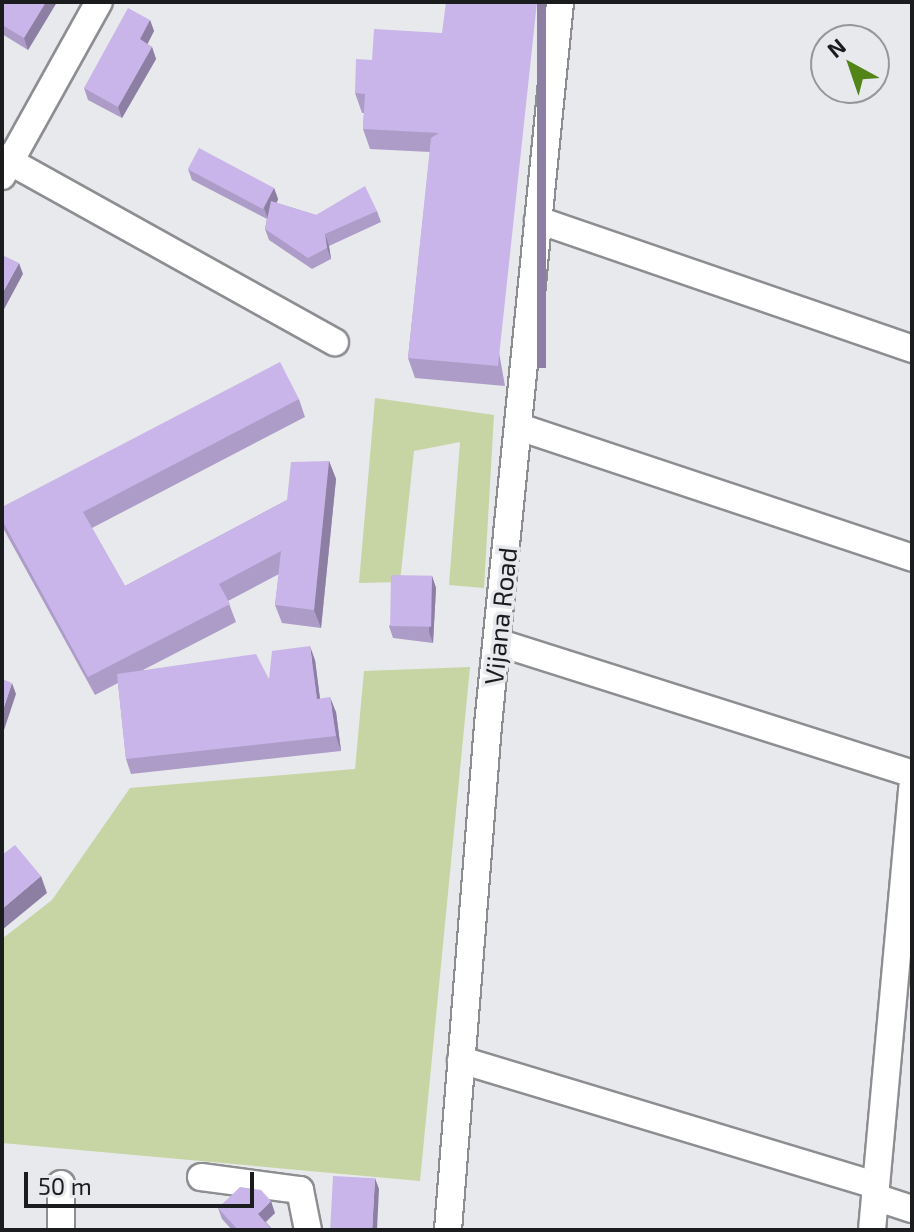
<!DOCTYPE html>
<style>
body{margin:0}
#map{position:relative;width:914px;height:1232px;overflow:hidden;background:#e8e9ec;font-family:"Exo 2",sans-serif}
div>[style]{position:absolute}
.green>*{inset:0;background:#c7d4a4}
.roads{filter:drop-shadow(2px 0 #8d8e91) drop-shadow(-2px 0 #8d8e91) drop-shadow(0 2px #8d8e91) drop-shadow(0 -2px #8d8e91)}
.street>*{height:26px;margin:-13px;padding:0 13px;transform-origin:13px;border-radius:13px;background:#fff}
.wall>*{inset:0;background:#ad9cc8}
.shaded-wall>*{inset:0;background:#8d7fa3;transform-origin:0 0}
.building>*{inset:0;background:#c9b5e9;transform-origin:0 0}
span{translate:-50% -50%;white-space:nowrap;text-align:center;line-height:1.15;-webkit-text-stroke:7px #e8e9ec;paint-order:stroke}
.street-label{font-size:26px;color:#1b1c1d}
.frame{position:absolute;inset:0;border:4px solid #1b1c1d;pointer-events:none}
.north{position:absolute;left:810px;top:24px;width:80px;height:80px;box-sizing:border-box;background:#e8e9ec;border:2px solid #969799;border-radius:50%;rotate:320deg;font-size:22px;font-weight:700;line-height:32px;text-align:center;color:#1b1c1d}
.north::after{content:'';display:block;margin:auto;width:28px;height:36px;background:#528418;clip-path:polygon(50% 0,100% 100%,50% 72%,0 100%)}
.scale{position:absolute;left:24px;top:1172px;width:230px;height:36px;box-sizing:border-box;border:4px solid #1b1c1d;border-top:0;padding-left:10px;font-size:24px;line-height:28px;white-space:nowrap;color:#1b1c1d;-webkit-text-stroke:6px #e8e9ec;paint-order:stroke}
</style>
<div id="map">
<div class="green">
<i style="clip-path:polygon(375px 398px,494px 415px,484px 588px,449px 585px,460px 442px,414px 451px,400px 582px,359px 583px)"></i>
<i style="clip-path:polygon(470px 667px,420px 1181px,2px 1143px,2px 939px,52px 900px,130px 788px,355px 769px,364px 671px)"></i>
</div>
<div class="roads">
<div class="street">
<i style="left:2px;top:157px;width:381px;rotate:29.1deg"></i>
<i style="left:2px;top:176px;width:199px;rotate:-60.9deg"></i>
<i style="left:538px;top:220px;width:396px;rotate:19deg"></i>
<i style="left:519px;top:427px;width:414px;rotate:18.4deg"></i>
<i style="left:497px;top:642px;width:435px;rotate:17.6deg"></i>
<i style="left:461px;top:1060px;width:433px;rotate:16.8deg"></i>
<i style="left:201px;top:1177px;width:100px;rotate:7.5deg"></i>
<i style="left:300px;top:1190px;width:41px;rotate:78.7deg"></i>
<i style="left:61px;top:1184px;width:46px;rotate:90deg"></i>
<i style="left:875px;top:1197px;width:39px;rotate:18deg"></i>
<i style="left:448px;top:1230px;width:507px;rotate:-85.47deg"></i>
<i style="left:488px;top:725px;width:727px;rotate:-84.31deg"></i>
<i style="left:872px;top:1230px;width:445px;rotate:-84.8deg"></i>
</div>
</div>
<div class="wall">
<i style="clip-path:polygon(2px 2px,57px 2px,28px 50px,2px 34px)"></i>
<i style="clip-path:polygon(150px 20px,154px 31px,147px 44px,152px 47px,156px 59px,122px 118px,88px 100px,84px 88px)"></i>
<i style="clip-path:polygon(442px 33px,505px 386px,415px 378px,408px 358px,430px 152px,370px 149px,363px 129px,364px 113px,362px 113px,355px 93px,372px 60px)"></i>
<i style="clip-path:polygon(188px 169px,274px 188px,278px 199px,277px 203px,316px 215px,377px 211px,381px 222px,329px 246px,331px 259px,312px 269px,269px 240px,265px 229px,267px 219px,192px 180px)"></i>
<i style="clip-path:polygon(299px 399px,305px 417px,92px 528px,125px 586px,287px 500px,329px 461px,336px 479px,321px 628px,282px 623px,275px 605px,279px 574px,228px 601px,236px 622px,143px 670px,269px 679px,315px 660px,320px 699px,336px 712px,341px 751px,131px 774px,126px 759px,118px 683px,95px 695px,3px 528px,2px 507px)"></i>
<i style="clip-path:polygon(432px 576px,436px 588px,433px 643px,393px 638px,389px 626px)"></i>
<i style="clip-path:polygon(218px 1208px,275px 1213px,266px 1222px,273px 1230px,232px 1230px,222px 1219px)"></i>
</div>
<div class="shaded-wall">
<i style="clip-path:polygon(46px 2px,57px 2px,28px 50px,24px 38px)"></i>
<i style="left:537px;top:2px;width:9px;height:366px"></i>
<i style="clip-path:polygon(150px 20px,154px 31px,144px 51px,140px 39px)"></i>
<i style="clip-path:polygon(152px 47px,156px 59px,122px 118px,118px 107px)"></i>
<i style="clip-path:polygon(274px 188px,278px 199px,268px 219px,264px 208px)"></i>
<i style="clip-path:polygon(325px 234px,329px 246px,331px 259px,327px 248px)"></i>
<i style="clip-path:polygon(19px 263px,23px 274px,2px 313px,2px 294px)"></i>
<i style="clip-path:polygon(329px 461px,336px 479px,321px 628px,314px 610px)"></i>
<i style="clip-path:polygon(432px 576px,436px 588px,433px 643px,429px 632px)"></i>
<i style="clip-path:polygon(310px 646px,315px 660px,322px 714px,317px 699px)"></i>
<i style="clip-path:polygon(12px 683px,16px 694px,2px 736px,2px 713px)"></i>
<i style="clip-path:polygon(330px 697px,336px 712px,341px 751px,336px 736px)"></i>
<i style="clip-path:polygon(41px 876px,47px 893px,2px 930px,2px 909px)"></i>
<i style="clip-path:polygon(375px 1178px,379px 1189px,377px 1230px,372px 1230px)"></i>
<i style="clip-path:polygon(271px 1201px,275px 1213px,262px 1225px,258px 1214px)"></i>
</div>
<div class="building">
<i style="clip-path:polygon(2px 2px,46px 2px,24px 38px,2px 25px)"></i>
<i style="clip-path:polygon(446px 2px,537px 2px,498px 366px,408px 358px,431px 138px,439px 133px,363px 129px,365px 94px,355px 93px,356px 59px,372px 60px,374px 29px,442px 33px)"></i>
<i style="clip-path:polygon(128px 8px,150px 20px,140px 39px,152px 47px,118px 107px,84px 88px)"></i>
<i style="left:199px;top:148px;width:85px;height:24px;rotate:28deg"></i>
<i style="clip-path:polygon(365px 186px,377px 211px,325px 234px,327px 248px,308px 258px,265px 229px,271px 201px,316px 215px)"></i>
<i style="clip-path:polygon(2px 255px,19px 263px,2px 294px)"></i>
<i style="clip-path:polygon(280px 362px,299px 399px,83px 512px,125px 586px,287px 500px,291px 462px,329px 461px,314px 610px,275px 605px,281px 551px,219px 584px,230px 604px,88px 677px,2px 520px,2px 507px)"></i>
<i style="left:391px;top:575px;width:41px;height:51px;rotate:1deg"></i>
<i style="clip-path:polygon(310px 646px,317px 699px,330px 697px,336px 736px,126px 759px,117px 674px,256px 654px,269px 679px,272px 651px)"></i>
<i style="clip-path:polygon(2px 679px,12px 683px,2px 713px)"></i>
<i style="clip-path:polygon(15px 845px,41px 876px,2px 909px,2px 855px)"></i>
<i style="left:333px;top:1176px;width:42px;height:54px;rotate:3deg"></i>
<i style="clip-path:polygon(240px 1187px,261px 1190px,271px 1201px,258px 1214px,272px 1230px,238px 1230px,218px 1208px)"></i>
</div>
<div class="street-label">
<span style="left:500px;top:616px;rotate:-84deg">Vijana Road</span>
</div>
<div class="frame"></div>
<div class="north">N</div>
<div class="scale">50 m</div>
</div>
